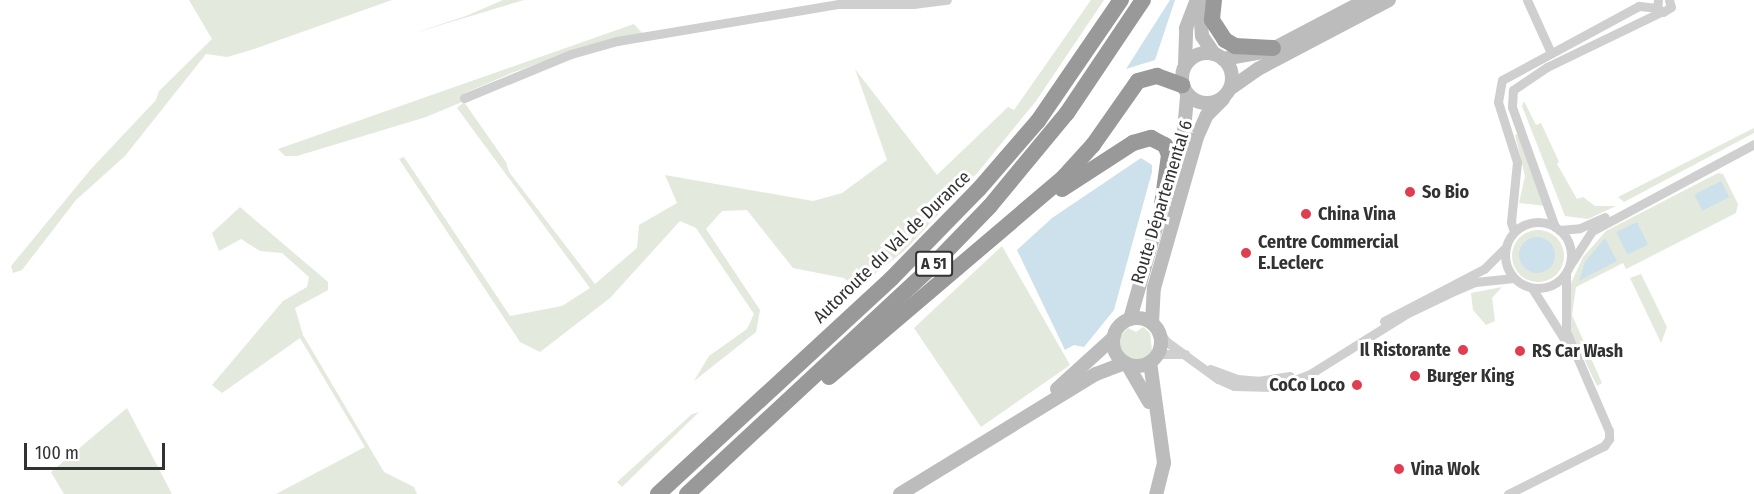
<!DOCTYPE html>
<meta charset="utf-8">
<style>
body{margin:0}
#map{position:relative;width:1754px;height:494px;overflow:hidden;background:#fff;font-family:"Fira Sans Condensed",sans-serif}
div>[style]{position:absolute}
.green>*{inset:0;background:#e3e9dc}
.round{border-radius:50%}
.water>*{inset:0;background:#cce1eb;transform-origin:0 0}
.street>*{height:9px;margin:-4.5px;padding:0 4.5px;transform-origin:4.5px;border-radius:4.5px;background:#cfcfcf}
.street>.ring{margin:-4.5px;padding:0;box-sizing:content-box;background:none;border:9px solid #cfcfcf;border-radius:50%}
.secondary>*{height:14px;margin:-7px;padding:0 7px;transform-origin:7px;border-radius:7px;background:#bcbcbc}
.secondary>.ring{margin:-7px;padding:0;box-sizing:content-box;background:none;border:14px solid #bcbcbc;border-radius:50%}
.highway>*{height:16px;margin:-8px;padding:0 8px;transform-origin:8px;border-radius:8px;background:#999}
.dots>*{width:16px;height:16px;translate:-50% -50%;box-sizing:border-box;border:3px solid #fff;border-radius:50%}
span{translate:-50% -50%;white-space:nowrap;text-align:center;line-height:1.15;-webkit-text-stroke:6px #fff;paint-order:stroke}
.shield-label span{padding:2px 4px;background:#fff;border:2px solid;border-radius:4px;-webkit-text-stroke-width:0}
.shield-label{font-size:16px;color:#323232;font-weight:700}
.poi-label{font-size:18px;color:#323232;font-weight:700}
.left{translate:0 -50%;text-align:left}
.right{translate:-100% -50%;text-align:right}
.street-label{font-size:18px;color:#323232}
.scale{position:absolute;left:24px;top:443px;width:141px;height:27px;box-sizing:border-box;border:3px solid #323232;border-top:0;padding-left:8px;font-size:18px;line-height:21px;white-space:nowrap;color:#323232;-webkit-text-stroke:4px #fff;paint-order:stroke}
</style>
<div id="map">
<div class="green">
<i style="clip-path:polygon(189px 0,392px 0,248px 51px,227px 57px,206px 54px,125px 156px,76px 200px,22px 270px,13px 273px,11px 266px,91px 169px,156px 100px,159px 91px,212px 39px)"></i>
<i style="clip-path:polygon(503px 0,524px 0,411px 34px,466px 16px)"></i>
<i style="clip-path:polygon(1091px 0,1104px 0,1036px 101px,978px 172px,904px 251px,856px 289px,844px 278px,793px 268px,747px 210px,722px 211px,706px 229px,760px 310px,756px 332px,694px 381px,709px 356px,747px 329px,754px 314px,696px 228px,680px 221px,610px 298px,540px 352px,520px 342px,399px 159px,404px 157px,510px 316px,562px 306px,590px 288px,457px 108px,464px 102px,506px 162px,509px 172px,595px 284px,637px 248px,639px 225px,677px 203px,665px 175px,813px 201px,842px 193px,887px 160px,855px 69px,937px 175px,1008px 107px,1014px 110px)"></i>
<i style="clip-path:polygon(634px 24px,642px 33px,588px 46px,514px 72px,465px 93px,462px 102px,426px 117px,297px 156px,285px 156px,278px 149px)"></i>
<i style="clip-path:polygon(1524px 101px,1536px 125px,1541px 123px,1559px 162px,1557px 164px,1577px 199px,1583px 197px,1595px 206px,1616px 206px,1588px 219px,1565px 216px,1522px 106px)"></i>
<i style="clip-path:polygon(1754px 128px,1754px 133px,1624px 202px,1618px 197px)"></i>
<i style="clip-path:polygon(1519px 134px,1546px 206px,1519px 203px,1525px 176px,1515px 135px)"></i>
<i style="clip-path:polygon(1718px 173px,1723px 174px,1738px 204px,1736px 213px,1626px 269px,1623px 263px,1576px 287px,1572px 315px,1602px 383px,1597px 386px,1572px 334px,1567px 312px,1571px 283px,1583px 257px,1606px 231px)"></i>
<i style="clip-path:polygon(240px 207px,328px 282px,328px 290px,295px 308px,303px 335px,384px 472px,414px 487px,417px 494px,276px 494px,365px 447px,300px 338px,222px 393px,212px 385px,283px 301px,307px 287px,309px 277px,282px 253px,260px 251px,241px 239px,219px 251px,212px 233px)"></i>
<i class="round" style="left:1512px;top:230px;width:52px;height:52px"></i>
<i style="clip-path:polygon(1002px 246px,1070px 365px,981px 427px,914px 328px)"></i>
<i style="clip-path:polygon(1641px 274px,1667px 327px,1661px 343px,1630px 278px)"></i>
<i style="clip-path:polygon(1502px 287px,1492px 298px,1495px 321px,1486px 325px,1473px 310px,1471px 293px)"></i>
<i style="clip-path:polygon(1143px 327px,1150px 333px,1152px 351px,1143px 360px,1131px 360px,1120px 351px,1119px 338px,1128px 328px,1136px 332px)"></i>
<i style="clip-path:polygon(127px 408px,172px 494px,64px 494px,51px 472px)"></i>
<i style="clip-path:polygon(699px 412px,622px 487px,617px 482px,692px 414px)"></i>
</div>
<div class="water">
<i style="clip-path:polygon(1170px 0,1175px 0,1155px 60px,1126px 69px)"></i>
<i style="clip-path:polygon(1141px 158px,1152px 165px,1152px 172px,1114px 310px,1084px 347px,1074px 345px,1065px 350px,1017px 250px,1052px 218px)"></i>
<i style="left:1721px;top:181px;width:18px;height:30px;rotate:63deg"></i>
<i style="left:1637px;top:222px;width:25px;height:23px;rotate:64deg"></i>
<i class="round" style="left:1519px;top:237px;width:36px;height:36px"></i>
<i style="clip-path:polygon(1605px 238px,1617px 261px,1579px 281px,1585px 262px)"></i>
</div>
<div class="street">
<i style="left:1527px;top:0;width:58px;rotate:65.6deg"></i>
<i style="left:1658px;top:0;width:8px;rotate:97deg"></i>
<i style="left:1657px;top:8px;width:7px;rotate:34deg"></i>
<i style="left:1663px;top:12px;width:9px;rotate:-32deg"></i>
<i style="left:1671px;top:7px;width:7px;rotate:-106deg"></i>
<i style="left:464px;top:98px;width:116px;rotate:-22.4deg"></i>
<i style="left:571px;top:54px;width:48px;rotate:-15.8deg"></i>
<i style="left:617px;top:41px;width:225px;rotate:-9.5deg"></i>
<i style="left:839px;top:4px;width:74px"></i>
<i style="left:913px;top:4px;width:34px;rotate:-7deg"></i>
<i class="ring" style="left:1505px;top:222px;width:57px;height:57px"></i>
<i style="left:1555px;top:227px;width:127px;rotate:-109.7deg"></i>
<i style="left:1512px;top:107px;width:17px;rotate:-87deg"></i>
<i style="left:1513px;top:90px;width:41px;rotate:-34.1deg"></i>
<i style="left:1547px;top:67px;width:127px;rotate:-25.8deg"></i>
<i style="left:1559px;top:230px;width:21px;rotate:-5deg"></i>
<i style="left:1580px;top:228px;width:27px;rotate:-24deg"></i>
<i style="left:1514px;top:232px;width:10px;rotate:-107deg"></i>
<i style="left:1511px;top:222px;width:60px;rotate:-84.3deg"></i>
<i style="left:1517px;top:162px;width:63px;rotate:-107.6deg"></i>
<i style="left:1498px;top:102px;width:22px;rotate:-80deg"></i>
<i style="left:1502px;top:80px;width:156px;rotate:-28.4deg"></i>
<i style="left:1639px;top:6px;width:18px;rotate:6deg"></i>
<i style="left:1570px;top:265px;width:40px;rotate:-57.1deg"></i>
<i style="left:1592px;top:231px;width:184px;rotate:-28.2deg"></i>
<i style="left:1532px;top:288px;width:64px;rotate:57.8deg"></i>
<i style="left:1384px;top:321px;width:113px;rotate:-27.5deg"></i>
<i style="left:1484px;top:269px;width:31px;rotate:-45deg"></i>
<i style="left:1158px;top:331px;width:14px;rotate:51deg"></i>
<i style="left:1167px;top:342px;width:63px;rotate:36deg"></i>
<i style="left:1218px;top:379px;width:17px;rotate:24deg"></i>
<i style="left:1234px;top:386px;width:42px;rotate:1.4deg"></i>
<i style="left:1276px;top:387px;width:36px;rotate:-21deg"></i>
<i style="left:1310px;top:374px;width:113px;rotate:-32deg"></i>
<i style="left:1406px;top:314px;width:55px;rotate:-25.6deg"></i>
<i style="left:1456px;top:290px;width:21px;rotate:-23deg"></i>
<i style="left:1475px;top:282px;width:39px;rotate:-6deg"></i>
<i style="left:1158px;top:354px;width:27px"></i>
<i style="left:1210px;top:369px;width:29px;rotate:20deg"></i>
<i style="left:1237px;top:379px;width:21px;rotate:5deg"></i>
<i style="left:1258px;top:381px;width:32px;rotate:-9deg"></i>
<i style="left:1508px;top:494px;width:107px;rotate:-26.6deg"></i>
<i style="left:1604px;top:446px;width:9px;rotate:-54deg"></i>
<i style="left:1609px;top:439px;width:8px;rotate:-90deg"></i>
<i style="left:1609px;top:431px;width:109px;rotate:-113.3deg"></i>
<i style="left:1566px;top:331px;width:57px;rotate:-90deg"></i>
</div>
<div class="secondary">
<i style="left:1200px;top:0;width:36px;rotate:87deg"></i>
<i style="left:1202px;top:36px;width:22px;rotate:56deg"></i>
<i class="ring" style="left:1182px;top:53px;width:36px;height:36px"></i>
<i style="left:1223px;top:59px;width:47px;rotate:-9.9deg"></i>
<i style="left:1269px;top:51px;width:110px;rotate:-27.7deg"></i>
<i style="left:1185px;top:64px;width:36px;rotate:-88deg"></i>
<i style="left:1186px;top:28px;width:30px;rotate:-69deg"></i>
<i style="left:1231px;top:88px;width:33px;rotate:-35deg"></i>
<i style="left:1258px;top:69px;width:148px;rotate:-27.8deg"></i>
<i style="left:1172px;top:171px;width:42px;rotate:-73.3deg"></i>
<i style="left:1184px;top:131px;width:36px;rotate:-85deg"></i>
<i class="ring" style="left:1113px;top:318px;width:34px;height:34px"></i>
<i style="left:1130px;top:319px;width:128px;rotate:-74.1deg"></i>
<i style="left:1152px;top:323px;width:35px;rotate:-87deg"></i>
<i style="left:1154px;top:288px;width:157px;rotate:-74.1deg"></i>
<i style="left:1197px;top:137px;width:24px;rotate:-66deg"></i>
<i style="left:1207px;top:115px;width:23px;rotate:-45deg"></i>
<i style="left:1150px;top:362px;width:102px;rotate:82.1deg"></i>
<i style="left:1164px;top:463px;width:32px;rotate:104deg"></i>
<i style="left:1127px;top:364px;width:44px;rotate:59.9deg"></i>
<i style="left:1057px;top:389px;width:76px;rotate:-42.3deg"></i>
<i style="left:900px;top:494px;width:230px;rotate:-31.5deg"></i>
<i style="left:1096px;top:374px;width:31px;rotate:-21deg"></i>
</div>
<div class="highway">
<i style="left:1214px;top:0;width:20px;rotate:96deg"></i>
<i style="left:1212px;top:20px;width:24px;rotate:57deg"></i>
<i style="left:1225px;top:40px;width:12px;rotate:31deg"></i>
<i style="left:1235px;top:46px;width:38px;rotate:3deg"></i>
<i style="left:1062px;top:189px;width:85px;rotate:-32.9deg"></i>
<i style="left:1133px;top:143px;width:19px;rotate:-16deg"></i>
<i style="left:1151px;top:138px;width:16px;rotate:27deg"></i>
<i style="left:1165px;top:145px;width:11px;rotate:68deg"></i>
<i style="left:1169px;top:155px;width:50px;rotate:98deg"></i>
<i style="left:829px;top:377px;width:307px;rotate:-40.4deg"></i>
<i style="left:1063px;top:178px;width:45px;rotate:-47.7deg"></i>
<i style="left:1093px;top:145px;width:78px;rotate:-54.9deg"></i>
<i style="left:1138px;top:81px;width:20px;rotate:-15deg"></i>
<i style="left:1157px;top:76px;width:27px;rotate:20deg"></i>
<i style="left:658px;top:494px;width:318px;rotate:-42.7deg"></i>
<i style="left:892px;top:278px;width:124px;rotate:-45.7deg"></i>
<i style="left:979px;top:189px;width:90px;rotate:-49.1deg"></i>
<i style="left:1038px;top:121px;width:147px;rotate:-55.6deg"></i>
<i style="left:687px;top:494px;width:329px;rotate:-42.9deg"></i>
<i style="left:928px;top:270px;width:89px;rotate:-45.9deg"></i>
<i style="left:990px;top:206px;width:121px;rotate:-50.4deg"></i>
<i style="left:1067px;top:113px;width:136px;rotate:-56.1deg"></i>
</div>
<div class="dots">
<i style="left:1410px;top:192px;background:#e13d50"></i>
<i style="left:1306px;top:214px;background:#e13d50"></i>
<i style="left:1246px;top:253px;background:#e13d50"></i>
<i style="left:1463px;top:350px;background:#e13d50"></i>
<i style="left:1520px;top:351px;background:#e13d50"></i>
<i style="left:1415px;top:376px;background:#e13d50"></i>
<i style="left:1357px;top:385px;background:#e13d50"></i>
<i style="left:1399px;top:469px;background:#e13d50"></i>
</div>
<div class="shield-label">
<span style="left:934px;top:264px">A 51</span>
</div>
<div class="poi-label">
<span class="left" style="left:1422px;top:192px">So Bio</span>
<span class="left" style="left:1318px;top:214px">China Vina</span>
<span class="left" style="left:1258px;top:253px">Centre Commercial<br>E.Leclerc</span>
<span class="right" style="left:1451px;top:350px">Il Ristorante</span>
<span class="left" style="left:1532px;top:351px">RS Car Wash</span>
<span class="left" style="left:1427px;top:376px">Burger King</span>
<span class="right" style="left:1345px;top:385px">CoCo Loco</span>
<span class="left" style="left:1411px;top:469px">Vina Wok</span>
</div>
<div class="street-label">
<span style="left:1162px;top:202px;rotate:-73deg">Route Départemental 6</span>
<span style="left:892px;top:247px;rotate:-44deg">Autoroute du Val de Durance</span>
</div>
<div class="scale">100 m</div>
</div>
